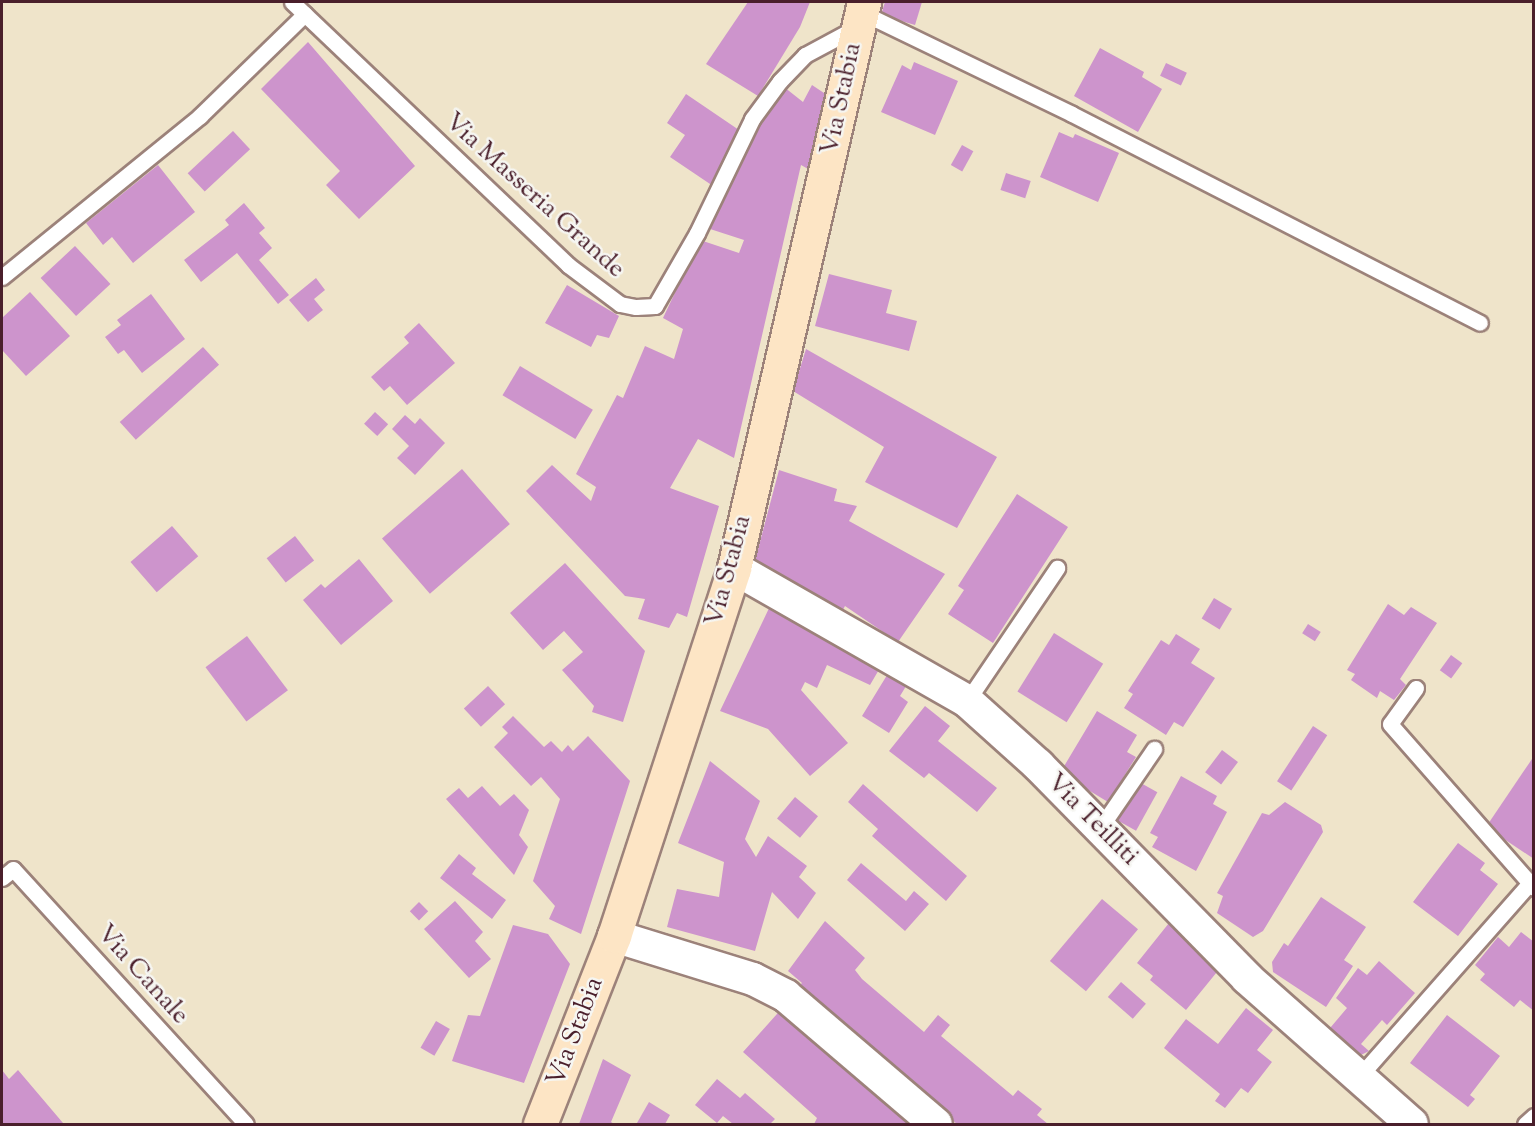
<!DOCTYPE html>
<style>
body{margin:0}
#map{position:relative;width:1535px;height:1126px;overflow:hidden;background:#efe4ca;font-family:"Sorts Mill Goudy",serif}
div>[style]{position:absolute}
.building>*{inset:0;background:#cd94cc;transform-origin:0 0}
.roads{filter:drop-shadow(2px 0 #9c827a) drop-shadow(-2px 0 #9c827a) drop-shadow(0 2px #9c827a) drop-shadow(0 -2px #9c827a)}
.lane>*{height:15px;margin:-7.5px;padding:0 7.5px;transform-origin:7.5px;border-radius:7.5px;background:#fff}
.street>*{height:32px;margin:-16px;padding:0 16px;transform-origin:16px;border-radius:16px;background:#fff}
.secondary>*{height:33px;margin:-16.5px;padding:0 16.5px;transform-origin:16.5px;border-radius:16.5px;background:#fde5c5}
span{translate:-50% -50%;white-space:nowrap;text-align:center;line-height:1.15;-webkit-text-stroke:5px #f6f6f2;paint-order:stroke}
.street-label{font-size:26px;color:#4a1f2b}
.frame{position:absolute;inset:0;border:3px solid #4a1f2b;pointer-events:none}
</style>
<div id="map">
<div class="building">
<i style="clip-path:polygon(748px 2px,810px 2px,800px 27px,758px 96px,706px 64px)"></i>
<i style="clip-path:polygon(885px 2px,922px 2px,915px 25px,881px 15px)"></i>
<i style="clip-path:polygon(308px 42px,415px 166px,359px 219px,326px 185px,340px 171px,261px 89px)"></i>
<i style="clip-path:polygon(1100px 48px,1144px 72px,1142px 77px,1162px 89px,1138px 132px,1074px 96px)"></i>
<i style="clip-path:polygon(914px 62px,958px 81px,935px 135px,881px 112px,902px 65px,911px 70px)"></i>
<i style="left:1166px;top:63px;width:23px;height:14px;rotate:25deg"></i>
<i style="clip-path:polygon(812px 85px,833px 99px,810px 170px,801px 165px,734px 458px,698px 439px,670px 488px,719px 506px,687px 617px,677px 613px,669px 628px,638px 619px,645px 599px,625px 596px,526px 491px,552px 465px,591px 501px,596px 487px,576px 474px,617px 395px,623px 398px,645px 346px,674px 359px,683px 329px,663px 318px,700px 240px,739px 253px,744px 240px,707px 228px,749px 135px,784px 87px,803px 102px)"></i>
<i style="clip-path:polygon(686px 94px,739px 130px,713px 186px,670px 157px,685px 135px,667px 123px)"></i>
<i style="left:233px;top:131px;width:25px;height:62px;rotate:47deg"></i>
<i style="clip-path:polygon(1059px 132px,1073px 138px,1075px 134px,1119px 153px,1098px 202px,1040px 177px)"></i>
<i style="left:962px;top:145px;width:13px;height:23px;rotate:29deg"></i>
<i style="clip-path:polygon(158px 165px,195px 212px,133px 263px,112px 237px,103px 245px,86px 223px)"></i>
<i style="left:1006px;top:173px;width:26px;height:18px;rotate:18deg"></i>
<i style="clip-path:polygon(244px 203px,265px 228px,259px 233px,272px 248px,259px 260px,289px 295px,278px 304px,237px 253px,201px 282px,184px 260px,229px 225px,225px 220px)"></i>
<i style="left:75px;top:246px;width:52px;height:47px;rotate:47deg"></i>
<i style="clip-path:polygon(829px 274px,892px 290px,886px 313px,917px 321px,909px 351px,815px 326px)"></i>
<i style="clip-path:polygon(316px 278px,325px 290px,314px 299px,323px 310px,308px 322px,289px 300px)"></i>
<i style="clip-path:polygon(567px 285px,619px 316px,609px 338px,597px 335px,591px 347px,545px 323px)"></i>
<i style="clip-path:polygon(30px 292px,70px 336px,26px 376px,2px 350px,2px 318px)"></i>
<i style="clip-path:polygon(151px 294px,185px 339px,142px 373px,124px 350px,118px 354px,105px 337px,121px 325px,117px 320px)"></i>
<i style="clip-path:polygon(419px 323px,455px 363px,407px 405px,390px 386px,384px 391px,371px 377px,409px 343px,404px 337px)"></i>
<i style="left:203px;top:347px;width:24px;height:112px;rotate:48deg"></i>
<i style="clip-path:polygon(806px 349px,997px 457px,957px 528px,865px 482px,884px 447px,793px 391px)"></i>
<i style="left:520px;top:366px;width:85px;height:34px;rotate:31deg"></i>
<i style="left:375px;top:412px;width:18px;height:16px;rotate:43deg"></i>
<i style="clip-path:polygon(405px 415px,415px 424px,420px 418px,445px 443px,415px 475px,397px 458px,409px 446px,392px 429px)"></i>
<i style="left:462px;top:469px;width:73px;height:106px;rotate:49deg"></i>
<i style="clip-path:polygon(779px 470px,837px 489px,834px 501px,857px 506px,849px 521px,945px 574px,898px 642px,845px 606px,839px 617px,753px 568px)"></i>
<i style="clip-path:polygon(1017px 494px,1068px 527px,993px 643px,948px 614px,964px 590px,958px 586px)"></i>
<i style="left:172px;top:526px;width:40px;height:55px;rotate:49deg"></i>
<i style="left:295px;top:536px;width:31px;height:36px;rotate:52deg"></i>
<i style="clip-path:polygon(359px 559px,393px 601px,341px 645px,303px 600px,321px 584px,325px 588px)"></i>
<i style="clip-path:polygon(565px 563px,645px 651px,623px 722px,592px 712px,594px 706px,562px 670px,583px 652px,564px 631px,543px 650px,510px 613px)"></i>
<i style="left:1214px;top:598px;width:21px;height:24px;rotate:31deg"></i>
<i style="clip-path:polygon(771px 604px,884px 661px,870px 685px,827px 665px,817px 688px,805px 682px,801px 690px,848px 743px,810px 776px,768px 729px,720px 711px)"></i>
<i style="clip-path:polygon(1388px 604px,1404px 615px,1411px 607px,1437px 623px,1400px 679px,1406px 685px,1394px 700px,1380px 691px,1377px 698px,1351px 680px,1355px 674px,1347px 670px)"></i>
<i style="left:1308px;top:624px;width:15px;height:11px;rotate:32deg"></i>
<i style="left:1054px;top:633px;width:58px;height:69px;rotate:32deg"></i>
<i style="clip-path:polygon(1176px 634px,1200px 649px,1191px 663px,1215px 678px,1183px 727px,1174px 722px,1166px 735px,1124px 708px,1133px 694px,1128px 691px,1161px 640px,1169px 645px)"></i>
<i style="left:247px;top:636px;width:68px;height:52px;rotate:53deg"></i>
<i style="left:1451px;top:655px;width:14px;height:19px;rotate:36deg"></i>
<i style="clip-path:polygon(892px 667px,911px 678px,900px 696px,908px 702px,889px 733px,862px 716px)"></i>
<i style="left:488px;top:686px;width:25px;height:33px;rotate:47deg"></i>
<i style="clip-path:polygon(925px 706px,950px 726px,938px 741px,997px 788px,977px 812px,929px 773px,924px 778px,889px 751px)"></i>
<i style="clip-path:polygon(1097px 711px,1137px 735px,1127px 752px,1136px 757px,1108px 802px,1070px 779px,1063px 768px)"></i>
<i style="clip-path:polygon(513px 716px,544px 747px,551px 741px,562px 752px,568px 745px,573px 751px,588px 736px,630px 781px,581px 934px,549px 919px,555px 906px,533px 881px,560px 799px,541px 777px,531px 786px,494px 747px,508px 733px,502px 727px)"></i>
<i style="left:1313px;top:726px;width:17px;height:66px;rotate:33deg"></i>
<i style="left:1222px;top:750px;width:20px;height:28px;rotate:37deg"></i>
<i style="clip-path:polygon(1532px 759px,1534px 760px,1534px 859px,1486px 827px)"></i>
<i style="clip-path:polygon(710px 761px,760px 801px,745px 839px,756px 857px,768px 836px,807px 866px,799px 877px,816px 893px,798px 919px,772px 892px,755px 951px,667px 927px,677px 889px,719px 897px,724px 862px,678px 843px)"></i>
<i style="clip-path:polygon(1181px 776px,1217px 796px,1213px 804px,1227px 812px,1196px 871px,1152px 847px,1158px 837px,1150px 833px)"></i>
<i style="left:1139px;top:782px;width:21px;height:44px;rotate:29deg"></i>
<i style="clip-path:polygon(863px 784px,967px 876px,946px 901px,872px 836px,878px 829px,848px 802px)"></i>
<i style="clip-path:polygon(482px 786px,500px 806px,514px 794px,529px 810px,519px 835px,528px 847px,514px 875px,446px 799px,459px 788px,468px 798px)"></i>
<i style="left:795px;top:797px;width:30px;height:28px;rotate:40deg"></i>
<i style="clip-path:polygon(1285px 802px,1321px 825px,1323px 832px,1263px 931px,1253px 937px,1217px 913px,1223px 896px,1217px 893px,1262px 813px,1269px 815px)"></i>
<i style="clip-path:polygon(1458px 843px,1485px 863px,1480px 870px,1498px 884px,1458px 936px,1413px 902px)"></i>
<i style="clip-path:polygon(459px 854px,476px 868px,472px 874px,506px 900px,492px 919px,440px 878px)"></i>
<i style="clip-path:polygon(861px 863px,906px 901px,914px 891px,929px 904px,905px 931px,847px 880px)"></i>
<i style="clip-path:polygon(1321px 897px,1366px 927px,1344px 960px,1353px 966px,1326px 1007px,1273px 972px,1272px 962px,1284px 943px,1288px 946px)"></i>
<i style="left:1102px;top:899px;width:47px;height:81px;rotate:40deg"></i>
<i style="clip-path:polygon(455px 901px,483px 932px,475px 941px,491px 959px,469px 978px,424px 929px)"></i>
<i style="left:419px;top:902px;width:13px;height:13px;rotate:45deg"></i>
<i style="clip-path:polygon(825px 921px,865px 958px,855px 970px,862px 979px,924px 1032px,938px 1015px,950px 1025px,941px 1036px,1013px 1096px,1018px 1090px,1042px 1109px,1037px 1115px,1048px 1124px,957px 1124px,796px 989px,802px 983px,788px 971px)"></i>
<i style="clip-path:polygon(1169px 923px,1221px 967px,1186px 1010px,1150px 980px,1153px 976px,1137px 963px)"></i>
<i style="clip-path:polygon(513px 925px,548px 934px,570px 964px,524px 1083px,452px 1061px,468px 1015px,480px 1016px)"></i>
<i style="clip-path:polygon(1521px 932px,1534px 942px,1534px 1011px,1520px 1000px,1514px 1007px,1480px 980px,1485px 974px,1475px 965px,1498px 937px,1509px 947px)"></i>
<i style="clip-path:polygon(1379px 961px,1415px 993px,1387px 1025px,1382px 1020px,1361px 1044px,1369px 1051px,1353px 1059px,1325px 1034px,1347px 1008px,1336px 998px,1358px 968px,1367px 975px)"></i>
<i style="left:1121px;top:982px;width:33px;height:20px;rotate:41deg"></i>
<i style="clip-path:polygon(785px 1005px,920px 1124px,814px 1124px,817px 1118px,743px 1052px)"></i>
<i style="clip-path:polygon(1246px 1008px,1273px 1030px,1257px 1050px,1272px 1062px,1248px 1093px,1241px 1088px,1225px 1108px,1215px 1101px,1220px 1094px,1164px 1048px,1186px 1019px,1218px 1044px)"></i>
<i style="clip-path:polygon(1447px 1015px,1500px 1056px,1470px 1095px,1475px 1099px,1468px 1107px,1410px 1063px)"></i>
<i style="left:436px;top:1021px;width:16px;height:31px;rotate:30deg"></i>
<i style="clip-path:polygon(603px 1059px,631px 1075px,611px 1122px,614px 1124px,579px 1124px)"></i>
<i style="clip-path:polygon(2px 1070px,9px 1079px,18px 1070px,63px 1123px,2px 1124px)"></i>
<i style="clip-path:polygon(717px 1079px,740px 1098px,745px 1093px,775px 1119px,770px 1124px,733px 1124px,723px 1116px,717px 1123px,695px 1105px)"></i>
<i style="clip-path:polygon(649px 1102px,670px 1115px,665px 1124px,637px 1123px)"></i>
</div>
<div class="roads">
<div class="lane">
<i style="left:292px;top:2px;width:381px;rotate:43.6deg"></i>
<i style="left:568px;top:265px;width:65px;rotate:36.9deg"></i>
<i style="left:620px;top:304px;width:16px;rotate:11deg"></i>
<i style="left:636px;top:307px;width:19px;rotate:-3deg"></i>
<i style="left:655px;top:306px;width:84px;rotate:-60.1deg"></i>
<i style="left:697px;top:233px;width:127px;rotate:-64.2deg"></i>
<i style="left:752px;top:119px;width:47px;rotate:-53.6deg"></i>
<i style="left:780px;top:81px;width:36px;rotate:-46deg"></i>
<i style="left:805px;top:55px;width:59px;rotate:-28.3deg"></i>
<i style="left:861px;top:12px;width:234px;rotate:25.8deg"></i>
<i style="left:1072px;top:114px;width:458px;rotate:27.1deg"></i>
<i style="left:2px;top:277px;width:255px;rotate:-39.1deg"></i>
<i style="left:200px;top:116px;width:146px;rotate:-44.2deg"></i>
<i style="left:1416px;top:688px;width:44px;rotate:125.8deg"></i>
<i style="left:1390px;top:724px;width:218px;rotate:48.7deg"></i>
<i style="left:967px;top:701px;width:161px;rotate:-55.9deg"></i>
<i style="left:1100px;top:828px;width:96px;rotate:-55.6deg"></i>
<i style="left:2px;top:878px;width:14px;rotate:-39deg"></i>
<i style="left:13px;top:869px;width:345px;rotate:47.6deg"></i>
<i style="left:1357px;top:1079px;width:261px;rotate:-48.6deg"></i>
<i style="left:1525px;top:1124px;width:12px;rotate:-42deg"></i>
</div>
<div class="street">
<i style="left:734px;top:568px;width:268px;rotate:29.7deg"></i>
<i style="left:967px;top:701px;width:96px;rotate:42deg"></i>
<i style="left:1038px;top:765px;width:298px;rotate:45.5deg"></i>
<i style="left:1247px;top:978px;width:220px;rotate:41.5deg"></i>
<i style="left:614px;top:936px;width:145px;rotate:17.2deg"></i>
<i style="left:753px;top:979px;width:37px;rotate:27deg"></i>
<i style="left:786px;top:996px;width:197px;rotate:40.5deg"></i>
</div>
<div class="secondary">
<i style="left:540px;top:1124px;width:202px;rotate:-68.5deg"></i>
<i style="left:614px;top:936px;width:387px;rotate:-71.9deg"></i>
<i style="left:734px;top:568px;width:581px;rotate:-77.06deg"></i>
</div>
</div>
<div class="street-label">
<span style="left:842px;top:99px;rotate:-78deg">Via Stabia</span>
<span style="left:534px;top:196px;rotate:42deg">Via Masseria Grande</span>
<span style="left:729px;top:571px;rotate:-75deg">Via Stabia</span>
<span style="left:1092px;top:820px;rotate:45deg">Via Teilliti</span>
<span style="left:142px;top:975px;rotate:48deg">Via Canale</span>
<span style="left:576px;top:1032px;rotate:-69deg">Via Stabia</span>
</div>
<div class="frame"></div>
</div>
